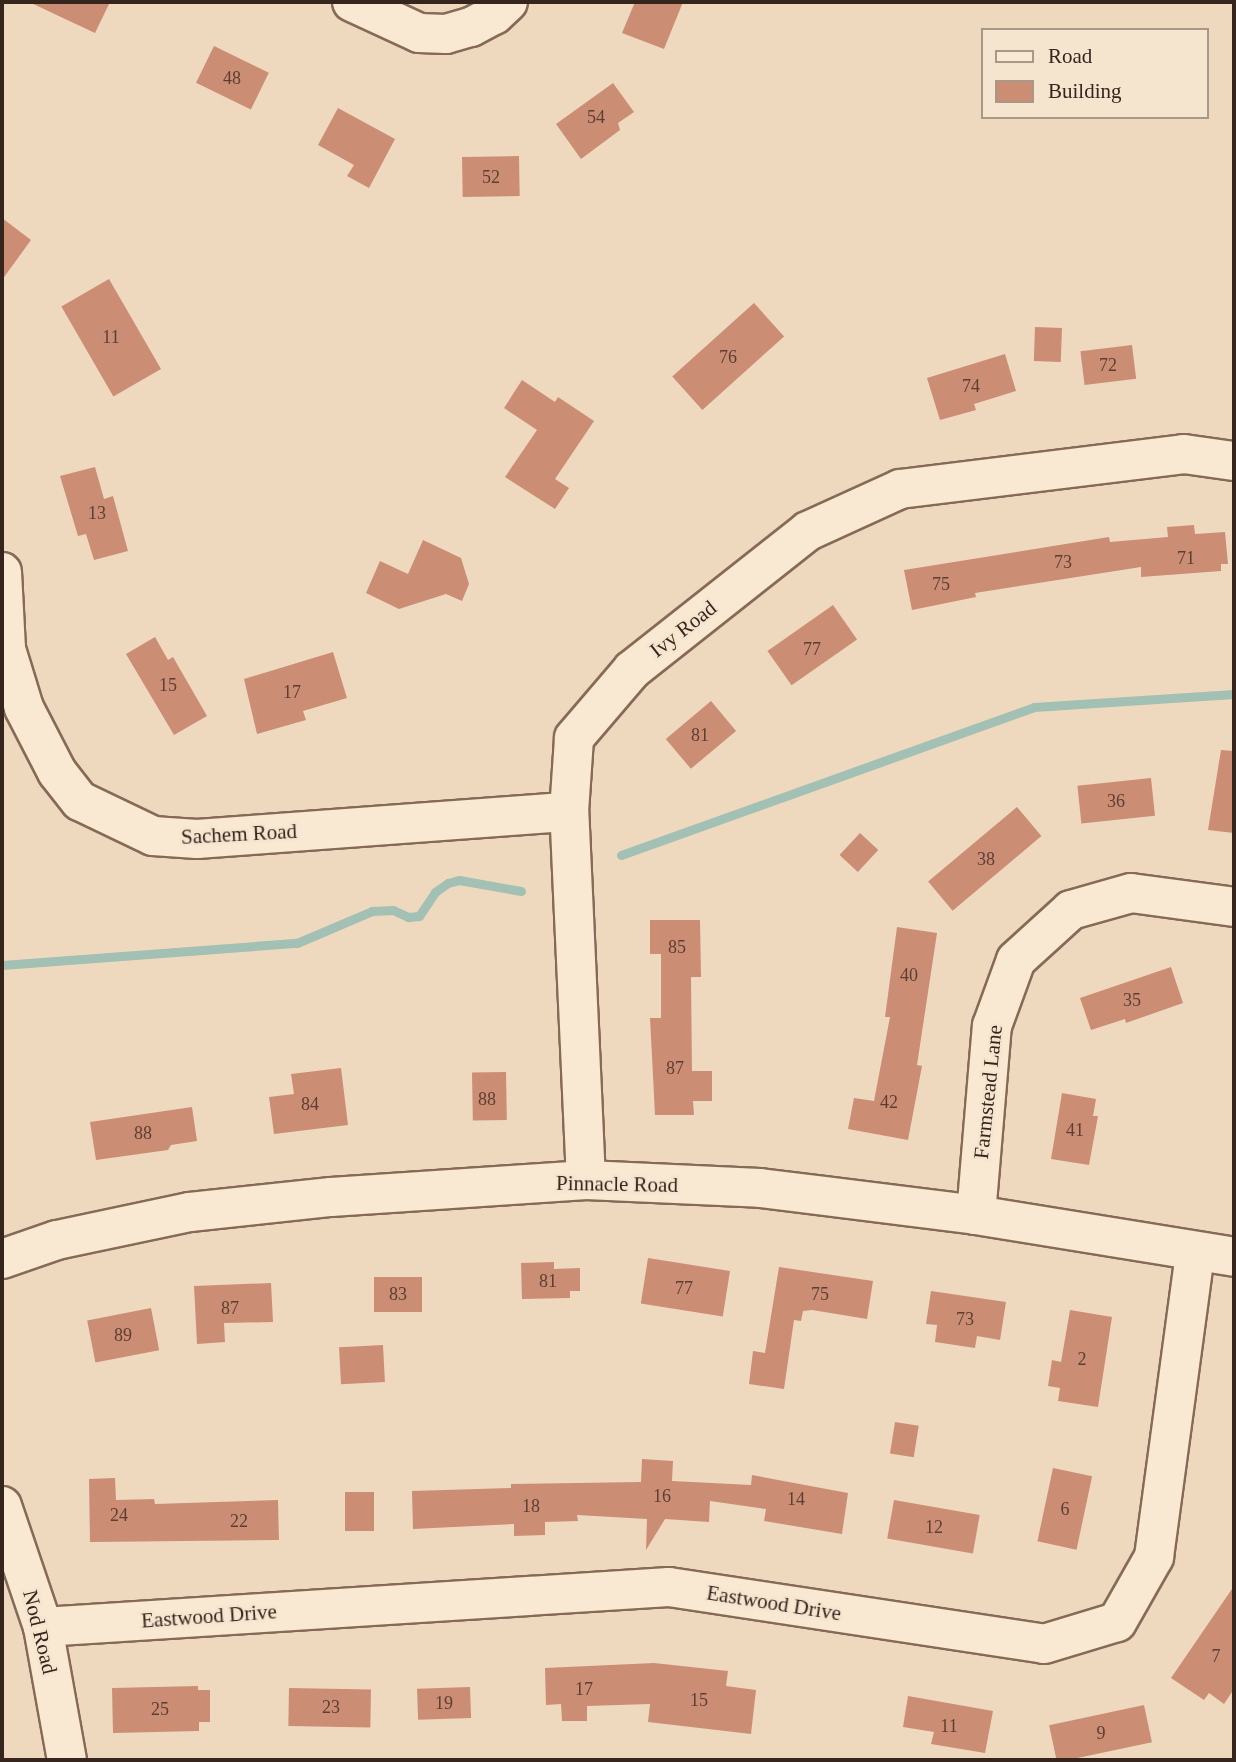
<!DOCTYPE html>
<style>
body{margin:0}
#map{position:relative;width:1236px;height:1762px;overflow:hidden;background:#eed9bf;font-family:"Times New Roman",serif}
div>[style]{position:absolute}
.stream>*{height:9px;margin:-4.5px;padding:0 4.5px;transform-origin:4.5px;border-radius:4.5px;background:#a2c0b3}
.building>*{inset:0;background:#cc8d75;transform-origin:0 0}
.roads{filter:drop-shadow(2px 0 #866a57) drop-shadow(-2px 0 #866a57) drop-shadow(0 2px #866a57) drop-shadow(0 -2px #866a57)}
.minor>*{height:38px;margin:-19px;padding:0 19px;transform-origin:19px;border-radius:19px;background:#f9e8d2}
span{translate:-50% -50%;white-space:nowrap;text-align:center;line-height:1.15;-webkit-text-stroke:5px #f5e5cf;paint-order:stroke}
.number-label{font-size:18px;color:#5c3f32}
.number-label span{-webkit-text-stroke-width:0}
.street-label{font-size:21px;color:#36251c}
.frame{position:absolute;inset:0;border:4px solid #36251c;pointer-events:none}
.legend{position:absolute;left:981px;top:28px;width:228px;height:91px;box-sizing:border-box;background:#f5e5cf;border:2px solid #a99887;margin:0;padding:9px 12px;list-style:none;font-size:21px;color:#36251c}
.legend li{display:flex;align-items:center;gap:14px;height:35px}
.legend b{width:35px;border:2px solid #a99887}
</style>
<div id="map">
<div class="stream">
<i style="left:621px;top:855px;width:439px;rotate:-19.7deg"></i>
<i style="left:1034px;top:707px;width:200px;rotate:-3.7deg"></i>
<i style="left:2px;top:965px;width:296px;rotate:-4.3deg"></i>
<i style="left:297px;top:943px;width:82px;rotate:-23.1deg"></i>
<i style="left:372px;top:911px;width:21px;rotate:-3deg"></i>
<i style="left:393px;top:910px;width:17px;rotate:25deg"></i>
<i style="left:408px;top:917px;width:11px;rotate:-5deg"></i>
<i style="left:419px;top:916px;width:29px;rotate:-56deg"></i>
<i style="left:435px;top:892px;width:16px;rotate:-35deg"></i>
<i style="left:448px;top:883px;width:11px;rotate:-15deg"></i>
<i style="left:459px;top:880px;width:63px;rotate:10.1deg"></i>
</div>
<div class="building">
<i style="clip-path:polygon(29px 2px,110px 2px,95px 33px)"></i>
<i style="clip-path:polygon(635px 2px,683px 2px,664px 49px,622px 33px)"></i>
<i style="left:214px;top:46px;width:61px;height:41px;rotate:26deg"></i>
<i style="clip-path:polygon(613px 83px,634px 112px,618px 123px,620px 130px,581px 159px,556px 124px)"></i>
<i style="clip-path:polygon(338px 108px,395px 139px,369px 188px,347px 176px,354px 165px,318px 145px)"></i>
<i style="left:519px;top:156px;width:40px;height:57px;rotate:89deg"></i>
<i style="clip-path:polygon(2px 218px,31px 240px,2px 280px)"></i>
<i style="left:109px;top:279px;width:104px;height:55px;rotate:60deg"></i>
<i style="left:754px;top:303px;width:45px;height:110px;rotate:48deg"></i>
<i style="left:1035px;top:327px;width:27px;height:34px;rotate:2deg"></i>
<i style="left:1132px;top:345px;width:34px;height:52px;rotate:83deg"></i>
<i style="clip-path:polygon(1005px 354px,1016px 391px,974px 404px,976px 410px,940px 420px,927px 378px)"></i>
<i style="clip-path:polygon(522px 380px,555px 402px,558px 397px,594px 421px,555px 479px,569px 488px,555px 509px,505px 477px,537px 430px,504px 408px)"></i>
<i style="clip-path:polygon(95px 467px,104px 499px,113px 496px,128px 551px,94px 560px,86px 534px,78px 536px,60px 476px)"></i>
<i style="clip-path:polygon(1194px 525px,1195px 534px,1225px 532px,1228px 564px,1221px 564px,1221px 571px,1141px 577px,1141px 567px,975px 593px,976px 597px,912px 610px,904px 570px,1109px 537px,1110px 542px,1168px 537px,1167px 527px)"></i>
<i style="clip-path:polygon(423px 540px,461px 558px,469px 584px,462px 601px,446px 594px,399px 609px,366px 593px,380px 561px,408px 574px)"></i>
<i style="left:833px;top:605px;width:42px;height:80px;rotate:55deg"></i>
<i style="clip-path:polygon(155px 637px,168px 660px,173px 657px,207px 716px,174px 735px,126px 654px)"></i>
<i style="clip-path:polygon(333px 652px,347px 698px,303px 711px,306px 720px,257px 734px,244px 679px)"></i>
<i style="left:711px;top:701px;width:39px;height:59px;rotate:50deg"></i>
<i style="clip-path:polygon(1221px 750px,1234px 751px,1234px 833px,1208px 830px)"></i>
<i style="left:1151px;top:778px;width:38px;height:74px;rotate:84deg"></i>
<i style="left:1017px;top:807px;width:38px;height:116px;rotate:50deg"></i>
<i style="left:860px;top:833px;width:25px;height:30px;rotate:43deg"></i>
<i style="clip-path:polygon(650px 920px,700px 920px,701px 977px,691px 977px,692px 1071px,712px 1071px,712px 1101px,693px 1101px,694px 1115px,655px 1115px,650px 1018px,661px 1018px,661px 954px,650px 954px)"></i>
<i style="clip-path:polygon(897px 927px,937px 933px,917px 1065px,922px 1066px,908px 1140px,848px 1129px,854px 1098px,874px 1101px,890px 1017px,885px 1017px)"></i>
<i style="clip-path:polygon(1171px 967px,1183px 1003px,1126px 1023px,1125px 1019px,1091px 1030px,1080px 998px)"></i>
<i style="clip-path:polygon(341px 1068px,348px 1125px,274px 1134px,269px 1097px,294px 1094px,291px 1074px)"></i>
<i style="left:506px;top:1072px;width:48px;height:34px;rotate:89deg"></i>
<i style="clip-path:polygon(1062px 1093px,1096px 1099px,1093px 1116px,1098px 1116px,1089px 1165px,1051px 1159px)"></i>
<i style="clip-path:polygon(192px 1107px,197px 1141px,171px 1145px,168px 1150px,96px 1160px,90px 1122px)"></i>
<i style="left:648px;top:1258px;width:83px;height:46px;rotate:9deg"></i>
<i style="clip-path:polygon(554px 1262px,554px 1269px,580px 1268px,580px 1291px,570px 1291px,570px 1298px,522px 1299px,521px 1263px)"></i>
<i style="clip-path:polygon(779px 1267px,873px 1281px,867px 1319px,812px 1310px,803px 1311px,801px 1321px,794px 1320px,784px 1389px,749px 1384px,753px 1351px,765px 1353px)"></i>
<i style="left:374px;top:1277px;width:48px;height:35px"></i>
<i style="clip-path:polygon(271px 1283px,273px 1322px,224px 1323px,225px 1342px,197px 1344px,194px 1286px)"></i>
<i style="clip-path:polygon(931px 1291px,1006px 1302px,1000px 1340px,977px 1336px,975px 1348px,935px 1342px,937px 1325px,926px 1324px)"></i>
<i style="left:151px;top:1308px;width:43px;height:65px;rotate:79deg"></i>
<i style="clip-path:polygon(1070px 1310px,1112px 1317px,1098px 1407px,1058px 1401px,1060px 1388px,1048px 1386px,1052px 1360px,1061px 1362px)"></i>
<i style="left:383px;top:1345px;width:37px;height:44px;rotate:87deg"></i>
<i style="left:895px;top:1422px;width:24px;height:32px;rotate:9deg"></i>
<i style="clip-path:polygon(642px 1459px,673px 1461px,672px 1481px,751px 1485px,752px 1475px,848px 1493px,842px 1534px,764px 1521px,766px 1509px,710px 1501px,709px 1522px,665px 1519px,646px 1550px,647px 1519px,577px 1515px,578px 1521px,545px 1522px,545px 1535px,514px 1536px,514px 1524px,413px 1529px,412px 1491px,511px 1488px,511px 1484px,641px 1482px)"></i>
<i style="left:1053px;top:1468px;width:40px;height:75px;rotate:12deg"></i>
<i style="clip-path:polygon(115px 1478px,116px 1500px,154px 1499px,155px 1504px,278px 1500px,279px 1540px,90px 1542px,89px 1479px)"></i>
<i style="left:374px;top:1492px;width:39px;height:29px;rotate:90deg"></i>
<i style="left:894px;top:1500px;width:87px;height:39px;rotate:10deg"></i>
<i style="clip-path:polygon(1234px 1586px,1234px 1689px,1224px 1704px,1209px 1693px,1204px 1700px,1171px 1678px)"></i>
<i style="clip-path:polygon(654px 1663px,728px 1671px,726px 1686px,756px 1690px,751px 1734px,648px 1722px,650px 1704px,587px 1706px,587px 1721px,562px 1721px,561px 1704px,546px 1705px,545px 1668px)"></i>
<i style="clip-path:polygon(198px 1686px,198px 1690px,210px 1690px,210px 1722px,199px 1722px,199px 1731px,113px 1733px,112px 1688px)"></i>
<i style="left:470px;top:1687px;width:31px;height:53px;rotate:88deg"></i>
<i style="left:289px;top:1688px;width:82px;height:38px;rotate:1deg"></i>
<i style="clip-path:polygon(908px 1696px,993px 1711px,985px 1753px,931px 1744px,934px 1732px,903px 1727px)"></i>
<i style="left:1144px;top:1705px;width:38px;height:97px;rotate:78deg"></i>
</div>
<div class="roads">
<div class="minor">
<i style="left:352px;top:2px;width:74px;rotate:24.8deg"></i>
<i style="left:419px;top:33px;width:27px;rotate:2deg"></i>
<i style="left:446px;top:34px;width:26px;rotate:-16deg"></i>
<i style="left:471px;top:27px;width:26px;rotate:-28deg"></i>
<i style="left:494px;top:15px;width:19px;rotate:-43deg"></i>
<i style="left:2px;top:572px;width:77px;rotate:87deg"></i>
<i style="left:6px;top:649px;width:62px;rotate:73deg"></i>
<i style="left:24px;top:708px;width:72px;rotate:62.7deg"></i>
<i style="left:57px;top:772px;width:37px;rotate:52deg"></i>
<i style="left:80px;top:801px;width:81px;rotate:25.6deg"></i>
<i style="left:153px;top:836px;width:44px;rotate:3.9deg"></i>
<i style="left:197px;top:839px;width:373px;rotate:-4.2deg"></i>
<i style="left:586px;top:1180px;width:368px;rotate:-92.6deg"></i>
<i style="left:569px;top:812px;width:74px;rotate:-86.1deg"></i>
<i style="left:574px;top:738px;width:89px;rotate:-49.5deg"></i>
<i style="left:632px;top:670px;width:224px;rotate:-38.3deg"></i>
<i style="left:808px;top:531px;width:101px;rotate:-24.5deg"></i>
<i style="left:900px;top:489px;width:286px;rotate:-7deg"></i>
<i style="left:1184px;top:454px;width:50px;rotate:8deg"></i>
<i style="left:976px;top:1215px;width:190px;rotate:-85.2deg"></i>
<i style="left:992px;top:1026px;width:70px;rotate:-70deg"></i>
<i style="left:1016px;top:960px;width:74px;rotate:-42.3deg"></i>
<i style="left:1071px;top:910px;width:62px;rotate:-15.8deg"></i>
<i style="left:1131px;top:893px;width:104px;rotate:7.7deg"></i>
<i style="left:2px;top:1259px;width:58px;rotate:-19.1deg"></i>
<i style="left:57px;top:1240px;width:136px;rotate:-11.9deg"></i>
<i style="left:190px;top:1212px;width:142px;rotate:-6.1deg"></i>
<i style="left:331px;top:1197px;width:256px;rotate:-3.8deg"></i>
<i style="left:586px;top:1180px;width:174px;rotate:2.6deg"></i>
<i style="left:760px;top:1188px;width:218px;rotate:7.1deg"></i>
<i style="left:976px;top:1215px;width:261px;rotate:9.2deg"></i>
<i style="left:2px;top:1506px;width:128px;rotate:71.3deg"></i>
<i style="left:43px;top:1627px;width:135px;rotate:79.8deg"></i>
<i style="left:43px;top:1627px;width:627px;rotate:-3.66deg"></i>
<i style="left:669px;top:1587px;width:379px;rotate:8.6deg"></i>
<i style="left:1044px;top:1644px;width:76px;rotate:-16.8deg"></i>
<i style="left:1117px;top:1622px;width:75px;rotate:-60.4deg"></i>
<i style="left:1154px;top:1557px;width:308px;rotate:-82.3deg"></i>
</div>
</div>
<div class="number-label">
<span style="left:232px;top:78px">48</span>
<span style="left:596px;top:117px">54</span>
<span style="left:491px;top:177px">52</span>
<span style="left:111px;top:337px">11</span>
<span style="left:728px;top:357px">76</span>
<span style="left:1108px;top:365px">72</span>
<span style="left:971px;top:386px">74</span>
<span style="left:97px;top:513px">13</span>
<span style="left:1186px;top:558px">71</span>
<span style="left:1063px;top:562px">73</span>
<span style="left:941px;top:584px">75</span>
<span style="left:812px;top:649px">77</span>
<span style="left:168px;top:685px">15</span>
<span style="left:292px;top:692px">17</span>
<span style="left:700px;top:735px">81</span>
<span style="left:1116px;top:801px">36</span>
<span style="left:986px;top:859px">38</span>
<span style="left:677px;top:947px">85</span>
<span style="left:909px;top:975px">40</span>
<span style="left:1132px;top:1000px">35</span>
<span style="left:675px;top:1068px">87</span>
<span style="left:487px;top:1099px">88</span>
<span style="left:889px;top:1102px">42</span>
<span style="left:310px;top:1104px">84</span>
<span style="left:1075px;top:1130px">41</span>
<span style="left:143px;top:1133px">88</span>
<span style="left:548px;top:1281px">81</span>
<span style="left:684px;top:1288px">77</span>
<span style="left:398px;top:1294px">83</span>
<span style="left:820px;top:1294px">75</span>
<span style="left:230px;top:1308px">87</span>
<span style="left:965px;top:1319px">73</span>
<span style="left:123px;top:1335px">89</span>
<span style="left:1082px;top:1359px">2</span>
<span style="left:662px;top:1496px">16</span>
<span style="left:796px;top:1499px">14</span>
<span style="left:531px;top:1506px">18</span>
<span style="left:1065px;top:1509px">6</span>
<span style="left:119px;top:1515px">24</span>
<span style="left:239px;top:1521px">22</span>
<span style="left:934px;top:1527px">12</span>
<span style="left:1216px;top:1656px">7</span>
<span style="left:584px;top:1689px">17</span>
<span style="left:699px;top:1700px">15</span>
<span style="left:444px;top:1703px">19</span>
<span style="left:331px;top:1707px">23</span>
<span style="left:160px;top:1709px">25</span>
<span style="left:949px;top:1726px">11</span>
<span style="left:1101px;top:1733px">9</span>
</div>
<div class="street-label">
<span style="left:683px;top:629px;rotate:-38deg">Ivy Road</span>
<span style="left:239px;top:834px;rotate:-3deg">Sachem Road</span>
<span style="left:988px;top:1092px;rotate:-84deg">Farmstead Lane</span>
<span style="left:617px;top:1184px;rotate:1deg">Pinnacle Road</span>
<span style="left:774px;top:1603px;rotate:9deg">Eastwood Drive</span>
<span style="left:209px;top:1616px;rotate:-4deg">Eastwood Drive</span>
<span style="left:40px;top:1632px;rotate:76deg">Nod Road</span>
</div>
<div class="frame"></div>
<ul class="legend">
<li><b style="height:9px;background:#f9e8d2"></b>Road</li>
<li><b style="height:19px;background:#cc8d75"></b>Building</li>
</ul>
</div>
